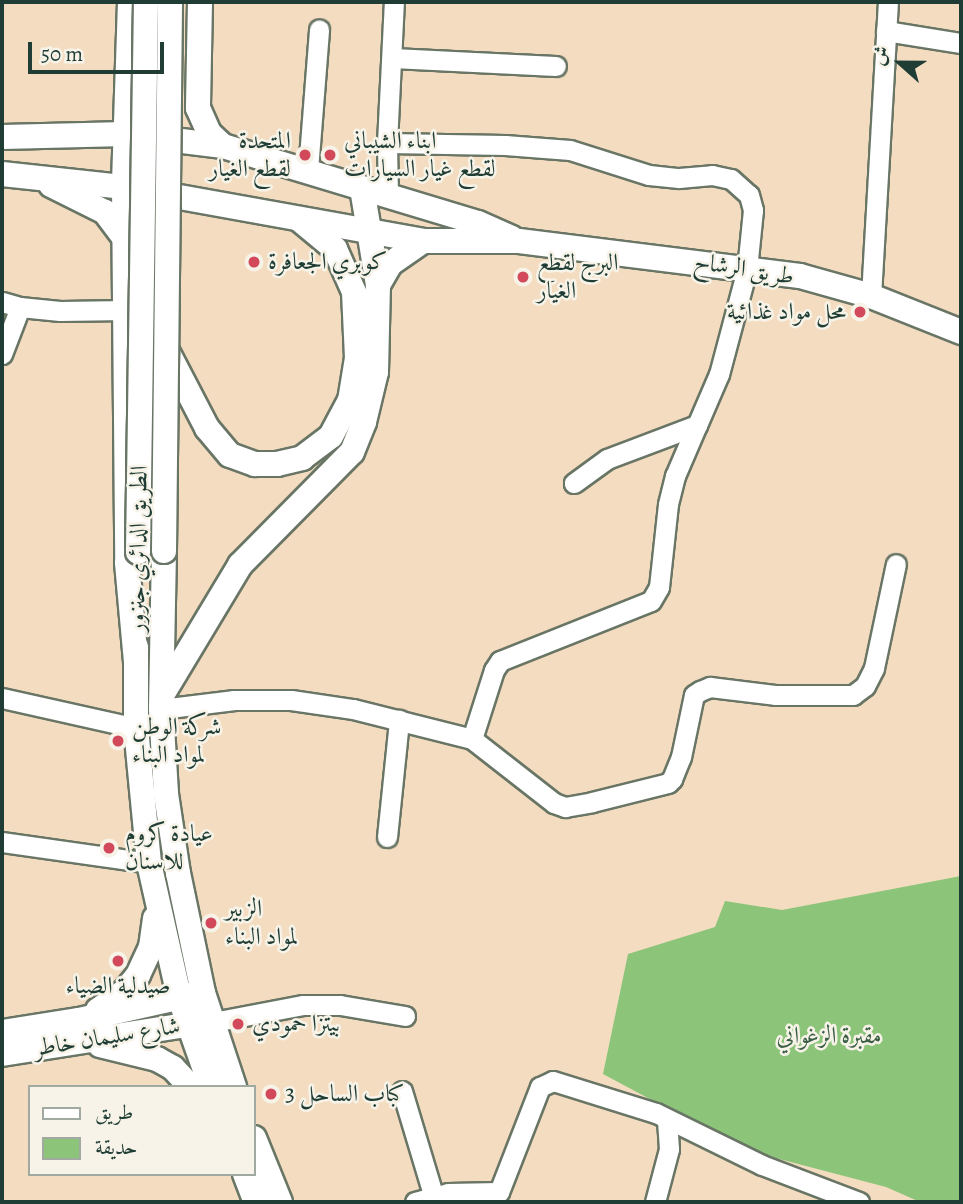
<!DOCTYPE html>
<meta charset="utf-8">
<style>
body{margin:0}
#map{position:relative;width:963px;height:1204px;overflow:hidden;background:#f3dcc0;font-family:Alegreya,Amiri,serif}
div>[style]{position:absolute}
.green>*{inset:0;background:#8cc579}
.roads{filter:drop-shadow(2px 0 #697565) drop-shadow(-2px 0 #697565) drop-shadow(0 2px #697565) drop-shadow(0 -2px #697565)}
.minor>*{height:19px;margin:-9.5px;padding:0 9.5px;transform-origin:9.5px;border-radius:9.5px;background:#fff}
.major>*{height:24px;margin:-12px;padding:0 12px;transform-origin:12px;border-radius:12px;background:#fff}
.bridges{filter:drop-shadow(2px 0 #697565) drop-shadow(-2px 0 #697565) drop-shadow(0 2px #697565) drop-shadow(0 -2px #697565)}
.major-bridge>*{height:24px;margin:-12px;padding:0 12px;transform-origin:12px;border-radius:12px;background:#fff}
.dots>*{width:19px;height:19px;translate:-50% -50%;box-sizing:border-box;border:4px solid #f7f3e8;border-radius:50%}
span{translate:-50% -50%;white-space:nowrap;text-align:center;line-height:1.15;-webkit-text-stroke:5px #f7f3e8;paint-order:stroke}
.poi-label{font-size:24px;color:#1f3d34}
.right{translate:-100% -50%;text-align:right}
.left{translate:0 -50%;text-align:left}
.street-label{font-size:24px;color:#1f3d34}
.park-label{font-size:24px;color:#3a5f45}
.frame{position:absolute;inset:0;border:4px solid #1f3d34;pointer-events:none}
.legend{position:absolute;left:28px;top:1085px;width:228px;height:91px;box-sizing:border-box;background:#f7f3e8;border:2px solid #a1aaa0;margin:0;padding:9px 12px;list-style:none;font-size:21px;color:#1f3d34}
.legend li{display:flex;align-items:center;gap:14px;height:35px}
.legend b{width:35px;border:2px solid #a1aaa0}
.north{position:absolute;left:865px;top:28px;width:70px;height:70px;-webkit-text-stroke:5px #f7f3e8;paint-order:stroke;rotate:291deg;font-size:19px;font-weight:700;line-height:28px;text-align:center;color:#1f3d34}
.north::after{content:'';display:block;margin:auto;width:24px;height:32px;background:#1f3d34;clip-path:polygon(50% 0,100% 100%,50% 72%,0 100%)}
.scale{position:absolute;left:28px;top:42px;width:136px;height:32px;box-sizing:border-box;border:4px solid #1f3d34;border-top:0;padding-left:9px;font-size:21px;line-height:24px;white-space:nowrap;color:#1f3d34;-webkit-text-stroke:5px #f7f3e8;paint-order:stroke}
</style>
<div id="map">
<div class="green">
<i style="clip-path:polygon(961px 876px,961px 1202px,920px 1202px,886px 1187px,745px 1150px,603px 1074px,628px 954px,715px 927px,725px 901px,782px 910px)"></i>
</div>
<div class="roads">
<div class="minor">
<i style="left:886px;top:31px;width:76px;rotate:9.1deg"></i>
<i style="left:392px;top:58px;width:164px;rotate:2.8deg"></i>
<i style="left:387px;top:143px;width:118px;rotate:1deg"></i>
<i style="left:505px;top:145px;width:65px;rotate:4.4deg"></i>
<i style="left:570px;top:150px;width:83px;rotate:17.6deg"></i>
<i style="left:649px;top:175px;width:30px;rotate:6deg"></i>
<i style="left:679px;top:178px;width:33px;rotate:-5deg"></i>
<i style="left:712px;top:175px;width:19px;rotate:12deg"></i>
<i style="left:731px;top:179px;width:24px;rotate:42deg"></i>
<i style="left:749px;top:195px;width:16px;rotate:75deg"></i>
<i style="left:753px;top:210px;width:59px;rotate:95.8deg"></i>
<i style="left:747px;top:269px;width:109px;rotate:104.9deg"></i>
<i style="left:719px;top:374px;width:56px;rotate:113.3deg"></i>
<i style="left:697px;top:425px;width:96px;rotate:159.3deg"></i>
<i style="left:607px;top:459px;width:41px;rotate:144deg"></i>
<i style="left:308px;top:170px;width:141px;rotate:-85.5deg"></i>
<i style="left:388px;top:196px;width:53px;rotate:-91.1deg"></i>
<i style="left:387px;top:143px;width:141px;rotate:-87.2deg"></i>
<i style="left:871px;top:296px;width:294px;rotate:-86.7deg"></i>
<i style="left:2px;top:302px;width:19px;rotate:16deg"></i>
<i style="left:20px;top:307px;width:40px;rotate:5.7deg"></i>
<i style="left:60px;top:311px;width:67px;rotate:-0.9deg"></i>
<i style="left:2px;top:354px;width:50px;rotate:-69deg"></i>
<i style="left:2px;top:698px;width:137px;rotate:12.6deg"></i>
<i style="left:161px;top:709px;width:74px;rotate:-7deg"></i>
<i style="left:234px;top:700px;width:57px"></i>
<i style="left:291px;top:700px;width:63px;rotate:8.3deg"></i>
<i style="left:353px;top:709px;width:123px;rotate:14.1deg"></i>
<i style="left:472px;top:739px;width:104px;rotate:38deg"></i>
<i style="left:554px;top:803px;width:12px;rotate:20deg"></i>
<i style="left:565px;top:807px;width:27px;rotate:-10deg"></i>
<i style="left:592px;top:802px;width:78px;rotate:-14deg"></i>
<i style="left:668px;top:783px;width:6px;rotate:-45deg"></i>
<i style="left:672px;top:779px;width:24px;rotate:-68deg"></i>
<i style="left:681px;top:757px;width:63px;rotate:-78.2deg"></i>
<i style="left:694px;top:695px;width:7px;rotate:-34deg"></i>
<i style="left:700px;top:691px;width:11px;rotate:-22deg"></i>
<i style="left:710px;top:687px;width:65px;rotate:7deg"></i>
<i style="left:775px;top:695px;width:78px"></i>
<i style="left:853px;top:695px;width:15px;rotate:-37deg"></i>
<i style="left:865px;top:686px;width:20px;rotate:-63deg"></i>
<i style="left:874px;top:668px;width:106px;rotate:-78.1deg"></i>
<i style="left:472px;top:739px;width:72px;rotate:-72.3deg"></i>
<i style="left:494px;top:670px;width:11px;rotate:-56deg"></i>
<i style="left:500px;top:661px;width:162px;rotate:-21.7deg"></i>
<i style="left:651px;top:601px;width:16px;rotate:-60deg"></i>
<i style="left:659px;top:587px;width:83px;rotate:-83.8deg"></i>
<i style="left:668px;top:504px;width:29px;rotate:-76deg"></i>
<i style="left:675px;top:476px;width:56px;rotate:-66.7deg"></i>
<i style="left:387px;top:837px;width:118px;rotate:-84.1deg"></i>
<i style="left:2px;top:842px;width:148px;rotate:8.1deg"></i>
<i style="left:213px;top:1022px;width:92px;rotate:-10.7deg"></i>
<i style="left:303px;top:1005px;width:37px"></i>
<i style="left:340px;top:1005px;width:66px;rotate:9.6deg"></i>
<i style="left:402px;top:1091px;width:112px;rotate:73.3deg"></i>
<i style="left:415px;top:1202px;width:34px;rotate:-15deg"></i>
<i style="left:448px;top:1193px;width:51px;rotate:-1.1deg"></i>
<i style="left:499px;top:1192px;width:113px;rotate:-68.7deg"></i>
<i style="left:540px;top:1087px;width:14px;rotate:-25deg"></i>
<i style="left:553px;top:1081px;width:108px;rotate:17.3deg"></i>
<i style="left:656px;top:1113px;width:118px;rotate:26.1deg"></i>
<i style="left:762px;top:1165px;width:104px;rotate:20.9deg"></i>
<i style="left:655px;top:1202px;width:55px;rotate:-75.2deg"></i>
<i style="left:669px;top:1149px;width:28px;rotate:-94deg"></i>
</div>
<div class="major">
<i style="left:130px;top:2px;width:185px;rotate:91.9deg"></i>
<i style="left:124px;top:187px;width:376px;rotate:89.5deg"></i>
<i style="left:127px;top:563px;width:99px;rotate:84.8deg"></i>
<i style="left:200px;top:2px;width:106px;rotate:91.1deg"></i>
<i style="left:198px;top:108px;width:27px;rotate:66deg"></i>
<i style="left:209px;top:133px;width:19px;rotate:43deg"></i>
<i style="left:2px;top:137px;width:124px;rotate:-1.4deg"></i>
<i style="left:126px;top:134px;width:98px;rotate:7.1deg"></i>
<i style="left:223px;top:146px;width:266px;rotate:16.8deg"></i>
<i style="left:478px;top:223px;width:37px;rotate:24deg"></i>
<i style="left:2px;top:174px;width:123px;rotate:6.1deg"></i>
<i style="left:124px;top:187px;width:304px;rotate:10.2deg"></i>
<i style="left:423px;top:241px;width:96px"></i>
<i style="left:519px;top:241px;width:283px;rotate:7.1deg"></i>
<i style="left:800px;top:276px;width:74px;rotate:15.7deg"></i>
<i style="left:871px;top:296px;width:97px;rotate:21.8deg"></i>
<i style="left:51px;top:185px;width:60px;rotate:26.6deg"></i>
<i style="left:105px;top:212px;width:34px;rotate:53deg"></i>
<i style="left:378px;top:285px;width:24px;rotate:-60deg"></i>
<i style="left:390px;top:264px;width:40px;rotate:-34.9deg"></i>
<i style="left:167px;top:351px;width:87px;rotate:62.5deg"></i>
<i style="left:207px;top:428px;width:35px;rotate:50deg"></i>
<i style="left:230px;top:455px;width:27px;rotate:20deg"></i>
<i style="left:255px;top:464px;width:22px"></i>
<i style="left:277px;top:464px;width:26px;rotate:-13deg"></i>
<i style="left:302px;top:458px;width:36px;rotate:-37deg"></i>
<i style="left:331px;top:436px;width:40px;rotate:-62deg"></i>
<i style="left:350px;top:401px;width:44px;rotate:-80.8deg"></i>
<i style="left:357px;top:358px;width:66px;rotate:-92.6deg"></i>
<i style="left:354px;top:292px;width:47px;rotate:-113.8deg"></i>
<i style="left:335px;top:249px;width:45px;rotate:-140.4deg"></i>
<i style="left:164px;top:551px;width:158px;rotate:91.1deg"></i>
<i style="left:161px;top:709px;width:85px;rotate:86.6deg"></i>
<i style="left:166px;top:794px;width:80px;rotate:81.4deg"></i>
<i style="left:178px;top:873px;width:123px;rotate:78.2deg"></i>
<i style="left:203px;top:993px;width:99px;rotate:71.7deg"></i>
<i style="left:136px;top:647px;width:81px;rotate:90deg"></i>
<i style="left:136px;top:728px;width:136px;rotate:84.5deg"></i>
<i style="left:149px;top:863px;width:136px;rotate:77.3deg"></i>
<i style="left:179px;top:996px;width:96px;rotate:70.6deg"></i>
<i style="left:162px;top:695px;width:152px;rotate:-59deg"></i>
<i style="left:240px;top:565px;width:159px;rotate:-45.3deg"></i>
<i style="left:352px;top:452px;width:32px;rotate:-68deg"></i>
<i style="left:364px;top:422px;width:51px;rotate:-76.5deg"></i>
<i style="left:376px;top:372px;width:87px;rotate:-88.7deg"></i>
<i style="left:378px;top:285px;width:98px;rotate:-99.4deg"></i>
<i style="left:98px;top:1010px;width:33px;rotate:-35deg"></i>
<i style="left:125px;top:991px;width:21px;rotate:-51deg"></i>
<i style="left:138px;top:975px;width:31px;rotate:-65deg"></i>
<i style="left:151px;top:947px;width:29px;rotate:-82deg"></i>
<i style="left:2px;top:1032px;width:78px;rotate:-8.9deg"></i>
<i style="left:79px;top:1020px;width:119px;rotate:-12.6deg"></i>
<i style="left:100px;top:1045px;width:59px;rotate:13.8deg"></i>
<i style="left:157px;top:1059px;width:18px;rotate:29deg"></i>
<i style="left:173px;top:1068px;width:26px;rotate:47deg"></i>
<i style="left:2px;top:1054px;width:206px;rotate:-9deg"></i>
<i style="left:254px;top:1138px;width:69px;rotate:67.9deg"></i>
<i style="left:245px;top:1174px;width:30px;rotate:69deg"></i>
</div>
</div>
<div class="bridges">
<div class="major-bridge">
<i style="left:164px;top:551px;width:549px;rotate:-89.37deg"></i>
<i style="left:138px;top:552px;width:550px;rotate:-89.17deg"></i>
</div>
</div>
<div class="dots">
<i style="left:305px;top:155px;background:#d1495b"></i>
<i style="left:330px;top:155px;background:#d1495b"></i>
<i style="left:254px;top:262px;background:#d1495b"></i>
<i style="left:523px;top:277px;background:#d1495b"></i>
<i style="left:860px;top:312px;background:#d1495b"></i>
<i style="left:118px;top:741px;background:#d1495b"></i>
<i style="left:109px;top:848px;background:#d1495b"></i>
<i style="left:211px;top:923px;background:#d1495b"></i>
<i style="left:118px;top:961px;background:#d1495b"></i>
<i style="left:238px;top:1024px;background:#d1495b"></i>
<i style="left:271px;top:1094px;background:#d1495b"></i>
</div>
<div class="poi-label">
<span class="right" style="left:291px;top:155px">المتحدة<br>لقطع الغيار</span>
<span class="left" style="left:344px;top:155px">ابناء الشيباني<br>لقطع غيار السيارات</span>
<span class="left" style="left:268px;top:262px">كوبري الجعافرة</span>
<span class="left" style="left:537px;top:277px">البرج لقطع<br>الغيار</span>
<span class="right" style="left:846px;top:312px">محل مواد غذائية</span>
<span class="left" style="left:132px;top:741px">شركة الوطن<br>لمواد البناء</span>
<span class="left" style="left:125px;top:848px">عيادة كروم<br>للاسنان</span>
<span class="left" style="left:225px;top:923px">الزبير<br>لمواد البناء</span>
<span style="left:118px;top:986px">صيدلية الضياء</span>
<span class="left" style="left:252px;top:1024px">بيتزا حمودي</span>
<span class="left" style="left:285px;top:1094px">كباب الساحل 3</span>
</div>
<div class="street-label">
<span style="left:744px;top:269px;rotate:9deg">طريق الرشاح</span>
<span style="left:138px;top:549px;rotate:-89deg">الطريق الدائري جنزور</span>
<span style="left:107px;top:1037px;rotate:-9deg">شارع سليمان خاطر</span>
</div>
<div class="park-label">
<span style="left:829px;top:1036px">مقبرة الزغواني</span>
</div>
<div class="frame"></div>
<ul class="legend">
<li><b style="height:9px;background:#fff"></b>طريق</li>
<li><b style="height:19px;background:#8cc579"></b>حديقة</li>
</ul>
<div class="north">ش</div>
<div class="scale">50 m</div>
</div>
